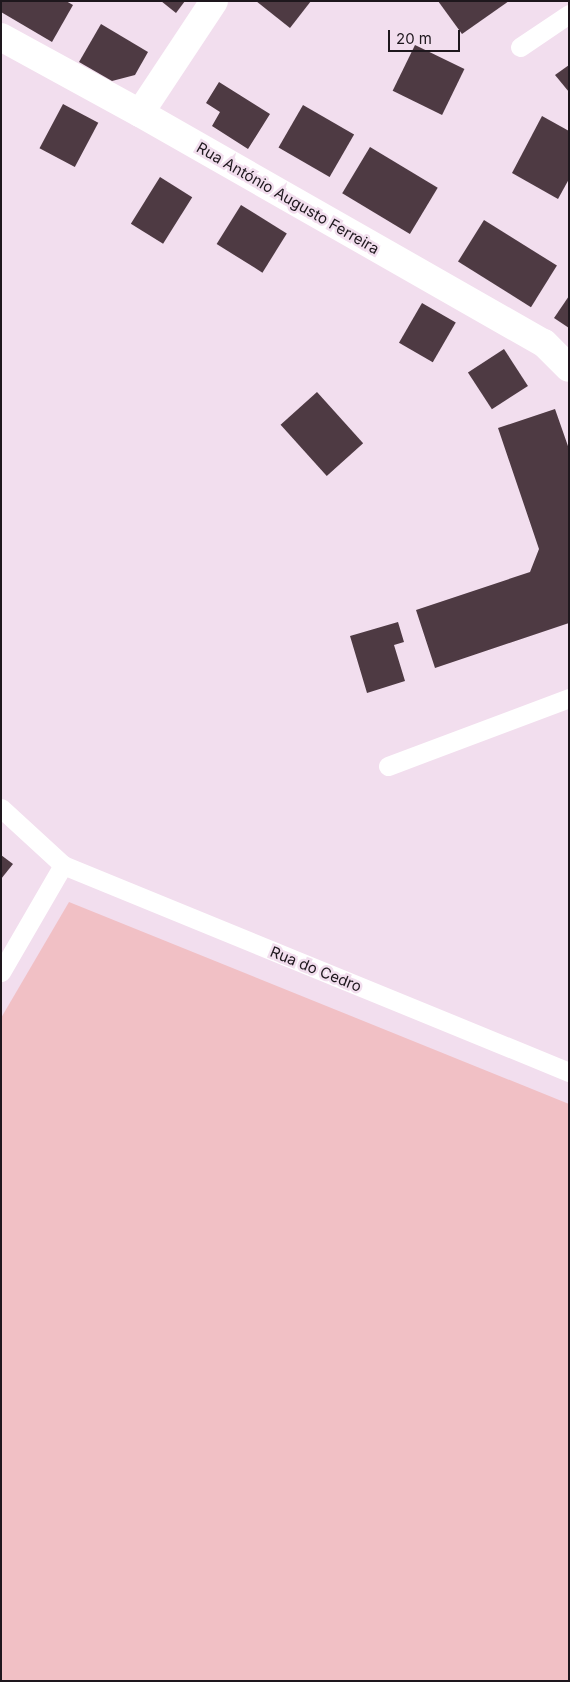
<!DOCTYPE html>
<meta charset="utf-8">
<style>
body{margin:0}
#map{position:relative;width:570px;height:1682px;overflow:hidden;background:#f2deee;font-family:Inter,sans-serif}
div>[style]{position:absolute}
.green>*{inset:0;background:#f1c0c5}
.building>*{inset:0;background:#4e3a43;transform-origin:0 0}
.street>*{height:19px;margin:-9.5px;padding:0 9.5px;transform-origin:9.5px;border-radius:9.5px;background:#fff}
.secondary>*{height:28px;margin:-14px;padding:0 14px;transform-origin:14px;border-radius:14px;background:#fff}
span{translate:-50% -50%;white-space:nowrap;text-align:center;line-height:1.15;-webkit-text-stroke:5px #f2deee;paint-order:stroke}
.street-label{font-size:15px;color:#1e171d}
.frame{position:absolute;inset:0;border:2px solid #1e171d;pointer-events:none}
.scale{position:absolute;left:388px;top:30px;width:72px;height:22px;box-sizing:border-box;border:2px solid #1e171d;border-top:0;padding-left:6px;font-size:15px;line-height:18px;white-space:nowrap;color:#1e171d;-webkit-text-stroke:4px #f2deee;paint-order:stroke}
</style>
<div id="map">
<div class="green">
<i style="clip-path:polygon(69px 902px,569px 1104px,569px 1681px,1px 1681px,1px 1018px)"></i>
</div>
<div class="building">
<i style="clip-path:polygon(1px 1px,66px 1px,73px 5px,52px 42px,1px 12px)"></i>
<i style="clip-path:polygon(161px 1px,185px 1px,176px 13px)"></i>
<i style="clip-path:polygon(256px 1px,311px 1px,290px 28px)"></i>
<i style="clip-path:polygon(438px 1px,509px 1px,462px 34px)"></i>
<i style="clip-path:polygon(101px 24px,148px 52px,135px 75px,112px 81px,79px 62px)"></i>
<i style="left:415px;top:45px;width:55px;height:51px;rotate:26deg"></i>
<i style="clip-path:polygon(569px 65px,569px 92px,555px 75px)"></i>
<i style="clip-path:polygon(219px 82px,270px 114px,248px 149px,212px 126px,220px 112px,206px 103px)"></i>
<i style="left:63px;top:104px;width:40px;height:50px;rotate:28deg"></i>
<i style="left:303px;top:105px;width:59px;height:49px;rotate:30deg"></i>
<i style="clip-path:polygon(542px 116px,569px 131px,569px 179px,558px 199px,512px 173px)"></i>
<i style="left:370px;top:147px;width:79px;height:54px;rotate:31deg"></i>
<i style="left:160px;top:177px;width:38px;height:55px;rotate:32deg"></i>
<i style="left:241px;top:205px;width:54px;height:46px;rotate:32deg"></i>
<i style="left:484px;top:220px;width:86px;height:49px;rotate:32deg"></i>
<i style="clip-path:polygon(569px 296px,569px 328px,554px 318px)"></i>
<i style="left:422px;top:303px;width:39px;height:46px;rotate:30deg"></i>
<i style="left:504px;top:349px;width:44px;height:43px;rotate:57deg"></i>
<i style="left:317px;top:392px;width:69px;height:49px;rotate:48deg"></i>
<i style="clip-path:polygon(555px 409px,569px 449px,569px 623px,435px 668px,416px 610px,530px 572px,539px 549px,498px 428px)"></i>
<i style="clip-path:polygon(398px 622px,404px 642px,394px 645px,405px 681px,367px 693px,350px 636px)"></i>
<i style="clip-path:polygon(1px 855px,13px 864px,1px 879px)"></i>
</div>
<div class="street">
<i style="left:520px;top:47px;width:59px;rotate:-34deg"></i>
<i style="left:388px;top:766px;width:193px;rotate:-20.6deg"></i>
<i style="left:1px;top:808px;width:84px;rotate:42.6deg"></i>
<i style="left:63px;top:865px;width:547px;rotate:22.25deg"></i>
<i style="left:1px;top:972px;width:124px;rotate:-59.9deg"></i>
</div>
<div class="secondary">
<i style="left:1px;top:37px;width:158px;rotate:28.7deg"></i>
<i style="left:140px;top:113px;width:465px;rotate:29.7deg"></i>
<i style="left:544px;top:343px;width:35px;rotate:45deg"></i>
<i style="left:140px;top:113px;width:134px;rotate:-56.5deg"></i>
</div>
<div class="street-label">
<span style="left:288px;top:198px;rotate:30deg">Rua António Augusto Ferreira</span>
<span style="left:316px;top:969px;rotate:22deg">Rua do Cedro</span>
</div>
<div class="frame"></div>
<div class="scale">20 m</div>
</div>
